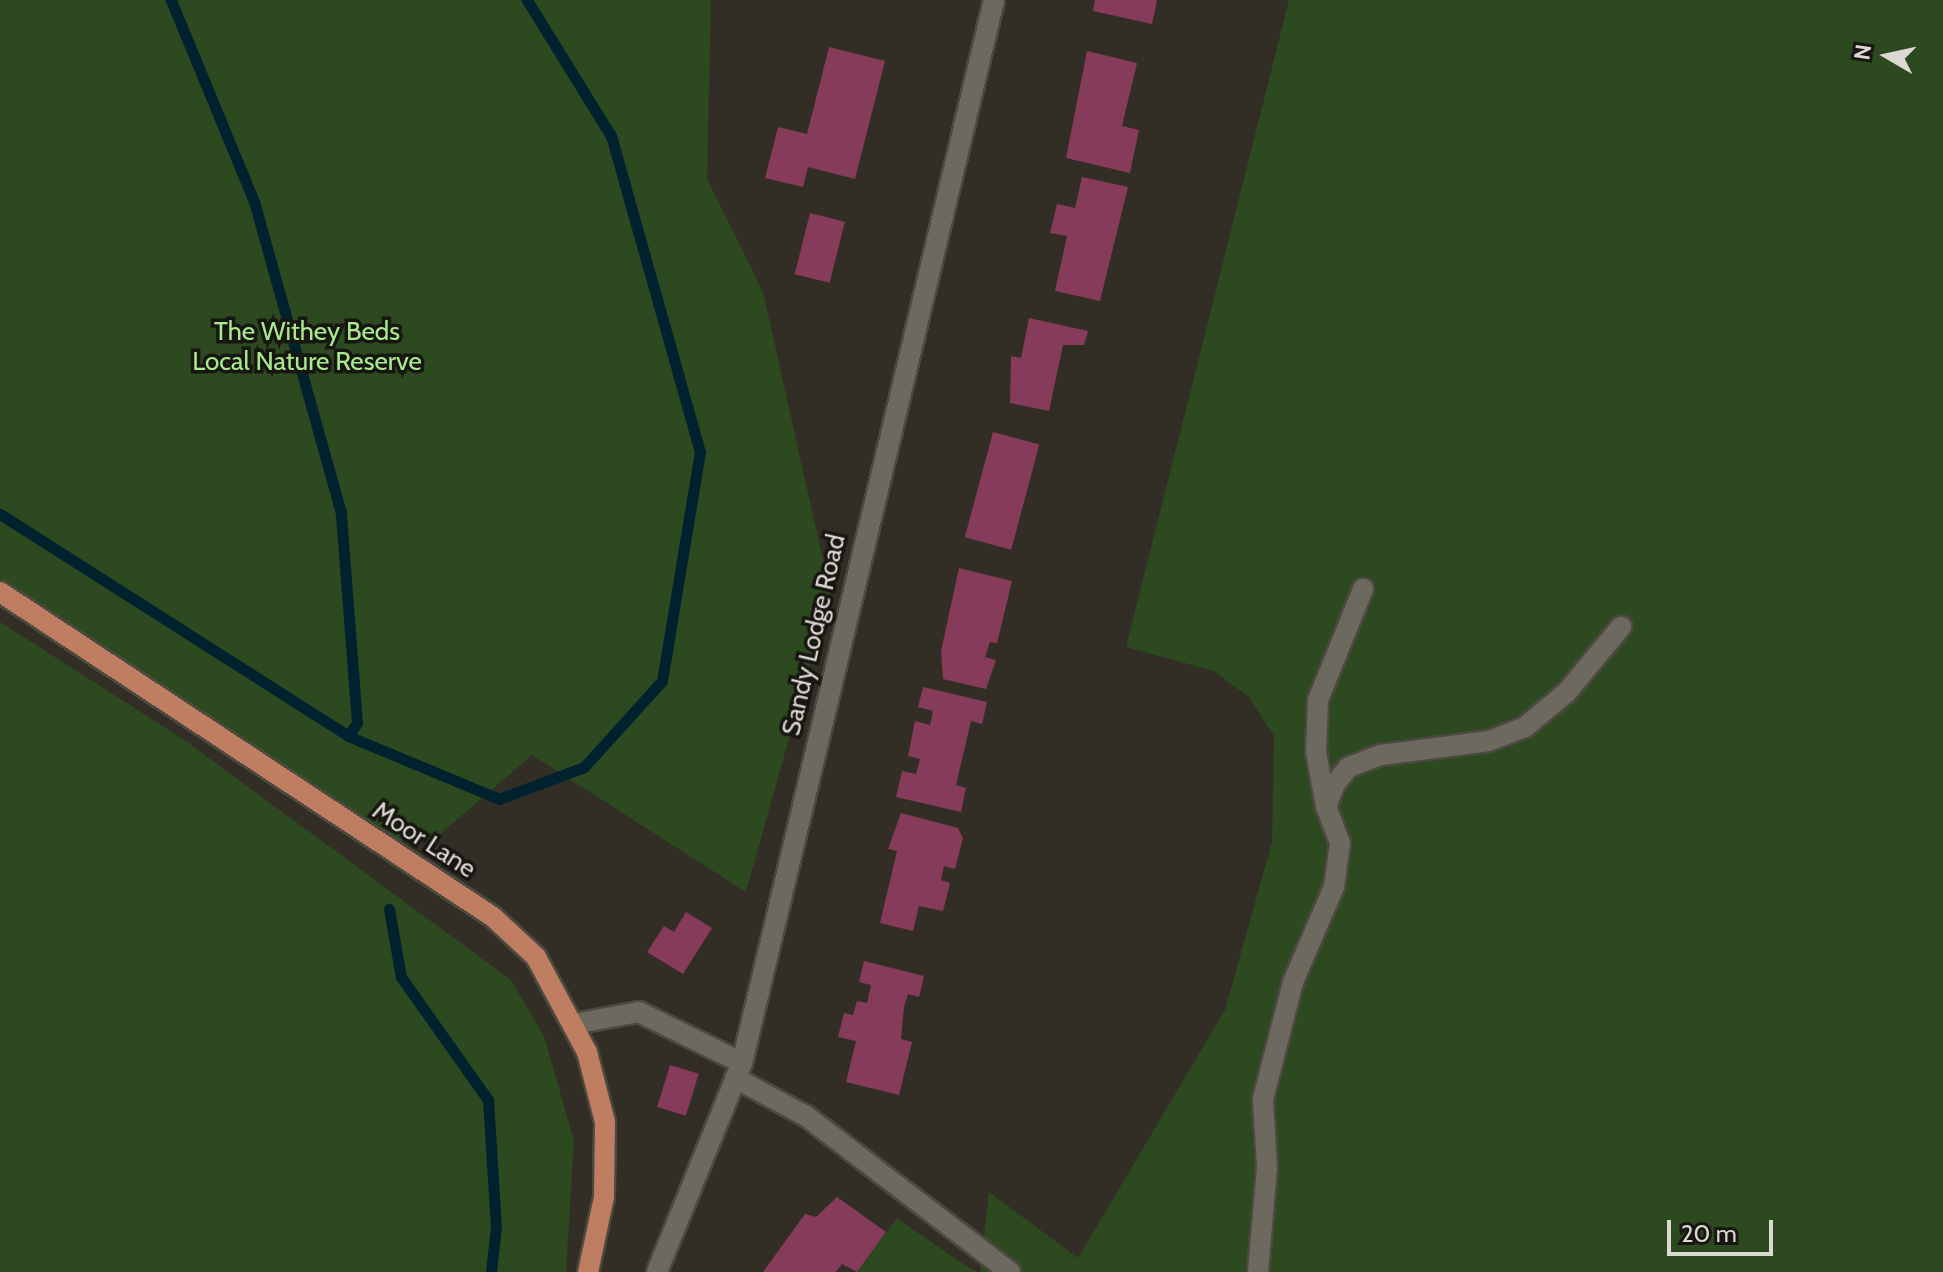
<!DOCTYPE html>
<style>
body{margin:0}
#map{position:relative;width:1943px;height:1272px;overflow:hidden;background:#322e25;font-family:Cabin,sans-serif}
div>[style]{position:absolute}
.green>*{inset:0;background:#2d4920}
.stream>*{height:11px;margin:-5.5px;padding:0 5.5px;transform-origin:5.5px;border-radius:5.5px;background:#00222e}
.building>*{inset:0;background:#873b5b;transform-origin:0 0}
.roads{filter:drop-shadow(2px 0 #4c4941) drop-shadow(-2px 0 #4c4941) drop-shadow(0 2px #4c4941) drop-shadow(0 -2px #4c4941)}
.minor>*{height:20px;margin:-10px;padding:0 10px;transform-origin:10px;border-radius:10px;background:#6e695f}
.major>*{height:20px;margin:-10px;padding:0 10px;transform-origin:10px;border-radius:10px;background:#bf7d62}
span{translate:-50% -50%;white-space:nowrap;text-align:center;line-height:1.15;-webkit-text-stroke:7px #181612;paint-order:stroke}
.park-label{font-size:26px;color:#a9ea8c}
.street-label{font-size:26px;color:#dcd9d3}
.north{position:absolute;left:1847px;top:16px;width:80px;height:80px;-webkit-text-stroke:6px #181612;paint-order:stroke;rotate:279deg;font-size:22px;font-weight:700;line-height:32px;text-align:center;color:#dcd9d3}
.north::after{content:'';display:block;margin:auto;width:28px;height:36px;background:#dcd9d3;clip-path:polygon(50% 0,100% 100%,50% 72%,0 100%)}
.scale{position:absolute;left:1667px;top:1220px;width:106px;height:36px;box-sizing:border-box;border:4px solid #dcd9d3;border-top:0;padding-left:10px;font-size:24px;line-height:28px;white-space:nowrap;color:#dcd9d3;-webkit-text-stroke:6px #181612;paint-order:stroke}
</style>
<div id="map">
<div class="green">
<i style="clip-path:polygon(0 0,711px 0,707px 179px,763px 292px,830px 591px,746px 892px,532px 755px,432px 841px,412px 827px,395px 852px,0 592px)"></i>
<i style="clip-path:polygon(1289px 0,1943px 0,1943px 1272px,980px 1272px,989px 1192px,1078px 1258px,1225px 1010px,1272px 842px,1274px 736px,1249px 697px,1214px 671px,1126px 647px)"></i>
<i style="clip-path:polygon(0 622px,183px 739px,511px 980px,544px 1036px,574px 1141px,566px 1272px,0 1272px)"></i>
<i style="clip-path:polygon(897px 1218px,960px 1262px,977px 1272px,857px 1272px)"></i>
</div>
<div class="stream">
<i style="left:0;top:514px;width:413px;rotate:32.5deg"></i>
<i style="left:348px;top:736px;width:16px;rotate:-55deg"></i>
<i style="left:357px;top:723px;width:211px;rotate:-94.4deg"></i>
<i style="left:341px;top:513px;width:321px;rotate:-105.6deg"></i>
<i style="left:255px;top:204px;width:221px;rotate:-112.4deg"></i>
<i style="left:348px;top:736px;width:164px;rotate:22.6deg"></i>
<i style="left:499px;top:799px;width:91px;rotate:-20.6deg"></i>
<i style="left:584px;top:767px;width:116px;rotate:-47.8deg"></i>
<i style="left:662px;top:681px;width:232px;rotate:-80.6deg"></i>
<i style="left:700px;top:452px;width:328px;rotate:-105.7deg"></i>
<i style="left:611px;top:136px;width:160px;rotate:-121.7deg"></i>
<i style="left:389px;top:909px;width:69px;rotate:80deg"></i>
<i style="left:401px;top:977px;width:151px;rotate:54.7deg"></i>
<i style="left:488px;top:1100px;width:126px;rotate:86.4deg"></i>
<i style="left:496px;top:1226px;width:46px;rotate:96.2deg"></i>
</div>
<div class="building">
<i style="clip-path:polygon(1095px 0,1157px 0,1152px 24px,1093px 11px)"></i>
<i style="clip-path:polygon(829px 47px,885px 61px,855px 179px,808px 167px,803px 187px,765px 178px,778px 127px,807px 134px)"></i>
<i style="clip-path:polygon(1087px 51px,1137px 63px,1122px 126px,1139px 130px,1130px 173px,1066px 158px)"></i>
<i style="clip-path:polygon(1082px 177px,1128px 187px,1100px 301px,1055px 291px,1067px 236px,1050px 233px,1057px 204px,1075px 208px)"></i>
<i style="left:810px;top:213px;width:36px;height:63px;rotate:14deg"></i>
<i style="clip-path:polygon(1029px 318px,1088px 331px,1084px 345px,1063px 345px,1049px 411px,1010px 403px,1011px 356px,1021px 358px)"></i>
<i style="left:993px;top:432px;width:48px;height:109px;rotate:15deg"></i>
<i style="clip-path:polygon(959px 568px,1012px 581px,997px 643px,990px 642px,985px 657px,996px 660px,986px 689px,943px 679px,941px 651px)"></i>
<i style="clip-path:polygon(923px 687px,987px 702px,982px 724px,971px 721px,956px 785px,966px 788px,961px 812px,896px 797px,902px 771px,916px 774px,920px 759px,908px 756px,915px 721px,930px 725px,933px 711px,918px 707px)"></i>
<i style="clip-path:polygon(901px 813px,958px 828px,963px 838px,955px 869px,944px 866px,941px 880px,950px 883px,943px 911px,919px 906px,913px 931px,880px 923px,897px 851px,888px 849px)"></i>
<i style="clip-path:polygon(686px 912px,712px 928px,683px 974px,647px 952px,664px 926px,674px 932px)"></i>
<i style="clip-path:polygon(864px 961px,924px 976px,919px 997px,908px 994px,904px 1007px,901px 1039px,912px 1042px,899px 1095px,846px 1082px,856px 1041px,838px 1037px,844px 1013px,853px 1015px,857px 1001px,867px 1003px,871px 985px,859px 982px)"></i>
<i style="left:670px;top:1065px;width:30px;height:44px;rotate:17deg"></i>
<i style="clip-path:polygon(837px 1197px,886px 1232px,857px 1272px,842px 1264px,836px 1272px,763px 1272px,805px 1214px,816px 1217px)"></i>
</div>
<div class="roads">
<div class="minor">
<i style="left:1326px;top:807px;width:56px;rotate:-100.3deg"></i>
<i style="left:1316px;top:752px;width:52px;rotate:-87.8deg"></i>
<i style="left:1318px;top:700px;width:120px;rotate:-67.9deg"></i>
<i style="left:574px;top:1024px;width:66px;rotate:-10.5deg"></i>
<i style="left:639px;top:1012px;width:115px;rotate:26.3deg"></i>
<i style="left:735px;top:1078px;width:81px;rotate:28.2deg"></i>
<i style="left:806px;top:1116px;width:257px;rotate:37.4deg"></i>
<i style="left:657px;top:1272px;width:226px;rotate:-67.9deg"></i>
<i style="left:742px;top:1063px;width:1092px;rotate:-76.66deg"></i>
<i style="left:1258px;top:1272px;width:105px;rotate:-85.1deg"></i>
<i style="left:1267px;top:1167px;width:68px;rotate:-93.4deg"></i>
<i style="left:1263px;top:1099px;width:121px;rotate:-75.6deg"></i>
<i style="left:1293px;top:982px;width:103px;rotate:-66.7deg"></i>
<i style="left:1334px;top:887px;width:44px;rotate:-82.2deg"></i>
<i style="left:1340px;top:843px;width:39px;rotate:-111deg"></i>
<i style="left:1326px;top:807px;width:25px;rotate:-69deg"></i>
<i style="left:1335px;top:784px;width:22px;rotate:-51deg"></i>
<i style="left:1349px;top:767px;width:34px;rotate:-21deg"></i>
<i style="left:1381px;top:755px;width:109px;rotate:-7.4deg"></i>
<i style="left:1489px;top:741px;width:39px;rotate:-21deg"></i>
<i style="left:1525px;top:727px;width:55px;rotate:-39.8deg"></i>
<i style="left:1567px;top:692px;width:85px;rotate:-50.3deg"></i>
</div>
<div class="major">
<i style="left:0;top:592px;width:590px;rotate:33.39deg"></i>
<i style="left:493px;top:917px;width:59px;rotate:42.9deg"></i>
<i style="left:536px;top:957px;width:108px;rotate:61.8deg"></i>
<i style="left:587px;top:1052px;width:72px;rotate:75.6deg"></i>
<i style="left:605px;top:1122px;width:75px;rotate:90.8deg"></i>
<i style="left:604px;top:1197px;width:77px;rotate:102deg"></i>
</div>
</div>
<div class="park-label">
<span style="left:307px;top:347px">The Withey Beds<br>Local Nature Reserve</span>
</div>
<div class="street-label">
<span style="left:814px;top:635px;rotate:-77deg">Sandy Lodge Road</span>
<span style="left:424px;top:840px;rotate:33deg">Moor Lane</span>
</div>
<div class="north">N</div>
<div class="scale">20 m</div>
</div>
